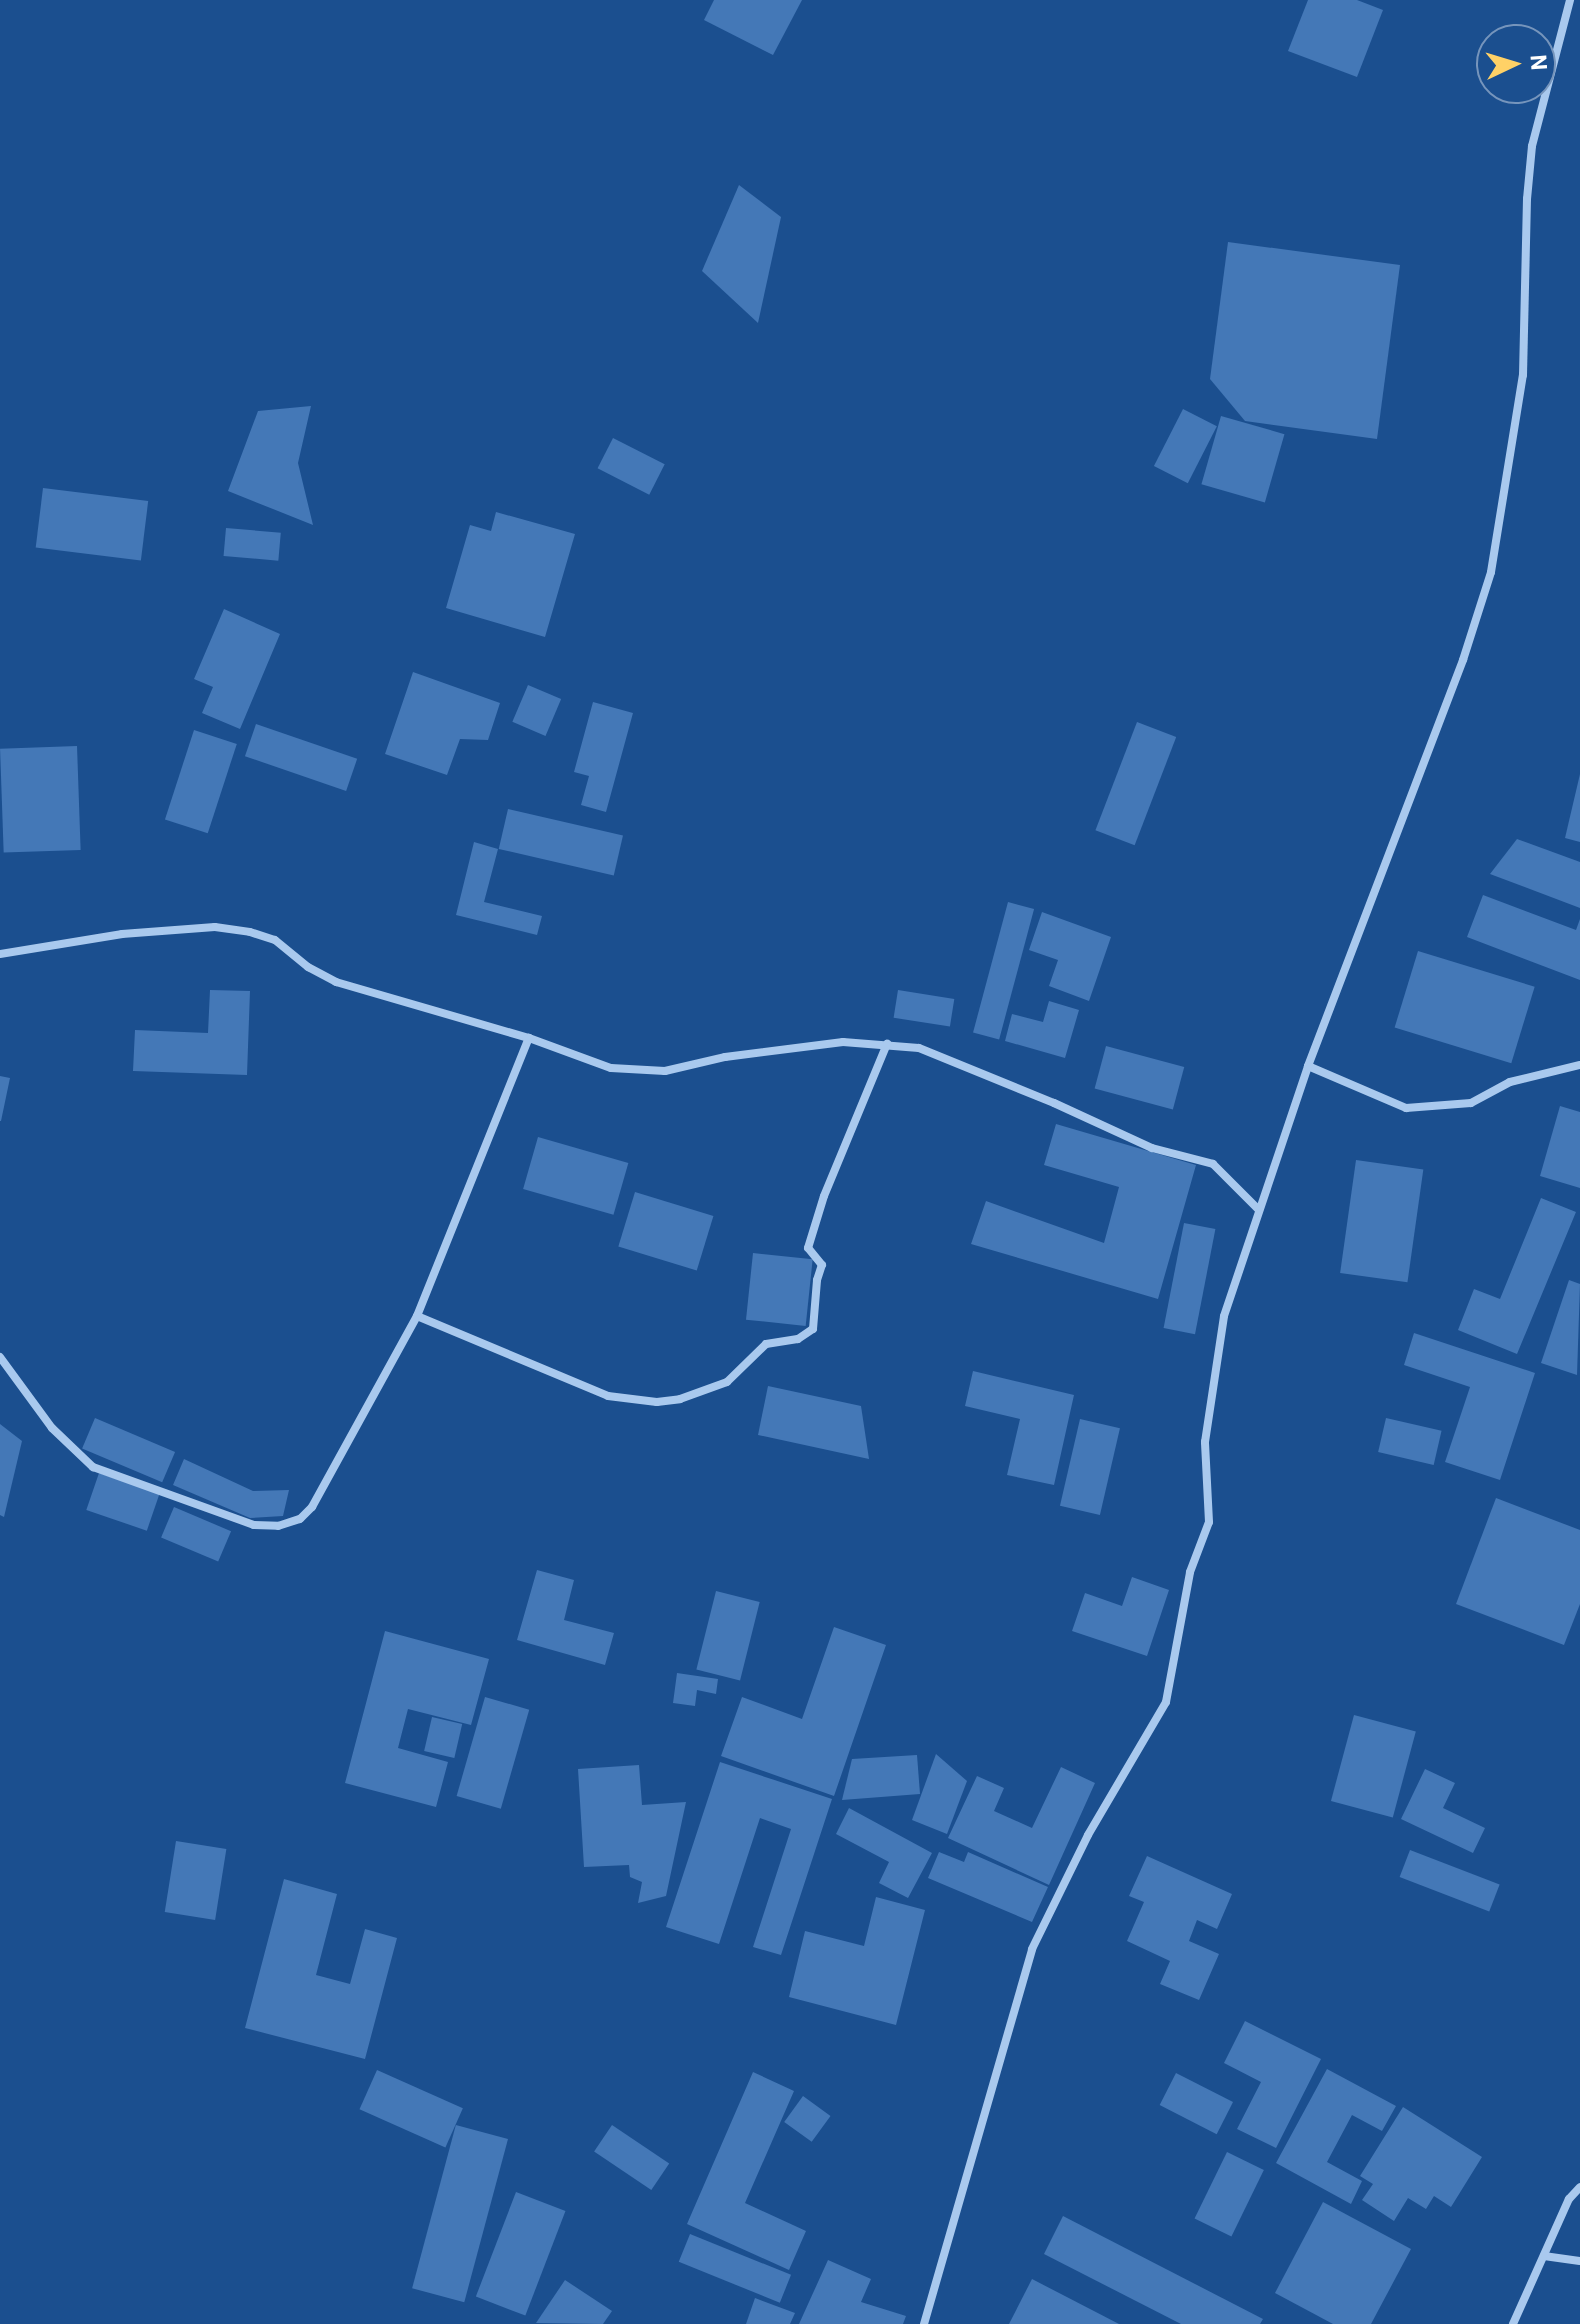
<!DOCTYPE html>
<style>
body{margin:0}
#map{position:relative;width:1580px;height:2324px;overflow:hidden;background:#1b4f8f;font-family:Roboto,sans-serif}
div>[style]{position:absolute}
.building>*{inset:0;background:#4478b7;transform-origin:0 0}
.street>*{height:8px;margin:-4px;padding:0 4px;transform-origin:4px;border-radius:4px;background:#a9c9ee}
span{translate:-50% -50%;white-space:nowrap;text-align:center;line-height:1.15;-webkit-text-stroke:6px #1b4f8f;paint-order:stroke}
.north{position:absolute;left:1476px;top:24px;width:80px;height:80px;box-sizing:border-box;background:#1b4f8f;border:2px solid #7695bc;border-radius:50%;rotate:86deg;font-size:22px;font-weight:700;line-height:32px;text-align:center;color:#fff}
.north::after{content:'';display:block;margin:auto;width:28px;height:36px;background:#ffd166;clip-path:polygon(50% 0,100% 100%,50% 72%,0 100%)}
</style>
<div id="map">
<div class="building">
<i style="clip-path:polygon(714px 0,802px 0,773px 55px,704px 20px)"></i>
<i style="clip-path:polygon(1308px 0,1357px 0,1383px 10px,1357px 77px,1288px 51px)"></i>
<i style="clip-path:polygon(739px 185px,781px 217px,758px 323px,702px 271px)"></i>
<i style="clip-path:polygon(1228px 242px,1400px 265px,1377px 439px,1245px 421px,1210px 379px)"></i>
<i style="clip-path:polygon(311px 406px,298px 463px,313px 525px,228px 491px,258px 411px)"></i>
<i style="left:1183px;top:409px;width:38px;height:64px;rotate:27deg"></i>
<i style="left:1221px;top:416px;width:66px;height:71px;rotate:16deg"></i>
<i style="left:613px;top:438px;width:58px;height:34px;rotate:27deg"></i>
<i style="left:43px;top:488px;width:106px;height:60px;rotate:7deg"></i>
<i style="clip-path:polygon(496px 512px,575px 534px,545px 637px,446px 608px,470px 525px,491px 531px)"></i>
<i style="left:226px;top:528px;width:55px;height:28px;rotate:5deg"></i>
<i style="clip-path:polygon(224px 609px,280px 634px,240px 729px,202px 713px,213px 687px,194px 679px)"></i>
<i style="clip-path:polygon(413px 672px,500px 703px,488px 740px,460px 739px,447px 775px,385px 754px)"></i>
<i style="left:528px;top:685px;width:36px;height:40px;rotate:23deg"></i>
<i style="clip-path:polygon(593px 702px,633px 713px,606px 812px,581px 805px,589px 776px,574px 772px)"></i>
<i style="left:1137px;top:722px;width:42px;height:116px;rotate:21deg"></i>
<i style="left:256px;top:724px;width:107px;height:34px;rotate:19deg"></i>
<i style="left:194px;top:730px;width:45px;height:94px;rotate:18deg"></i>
<i style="left:77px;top:746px;width:104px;height:77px;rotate:88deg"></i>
<i style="clip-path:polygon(1580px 774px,1580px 842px,1565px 838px)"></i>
<i style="left:508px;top:809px;width:118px;height:41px;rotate:13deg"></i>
<i style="clip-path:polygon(1517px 839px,1580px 862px,1580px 908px,1490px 874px)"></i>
<i style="clip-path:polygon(474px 842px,498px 849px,484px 902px,542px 916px,537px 935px,456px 915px)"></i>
<i style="clip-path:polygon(1483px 895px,1576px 930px,1580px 919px,1580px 980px,1467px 937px)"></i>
<i style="left:1008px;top:902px;width:27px;height:135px;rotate:15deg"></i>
<i style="clip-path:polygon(1042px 912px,1111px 937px,1089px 1001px,1049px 986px,1058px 960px,1029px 950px)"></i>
<i style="left:1418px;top:951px;width:122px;height:80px;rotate:17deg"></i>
<i style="clip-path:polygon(210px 990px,250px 991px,247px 1075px,133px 1071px,135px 1030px,208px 1033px)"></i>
<i style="left:898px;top:990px;width:57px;height:28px;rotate:9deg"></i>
<i style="clip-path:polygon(1049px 1001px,1079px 1010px,1065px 1058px,1005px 1041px,1012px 1014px,1043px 1022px)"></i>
<i style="left:1106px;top:1046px;width:81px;height:44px;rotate:15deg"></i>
<i style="clip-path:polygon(0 1076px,10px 1078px,1px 1121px,0 1121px)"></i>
<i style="clip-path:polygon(1560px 1106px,1580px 1112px,1580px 1188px,1540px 1176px)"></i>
<i style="clip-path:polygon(1056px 1124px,1196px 1165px,1158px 1299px,971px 1244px,986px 1201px,1104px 1243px,1119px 1187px,1044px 1165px)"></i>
<i style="left:538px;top:1137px;width:94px;height:54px;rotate:16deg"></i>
<i style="left:1356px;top:1160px;width:68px;height:114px;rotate:8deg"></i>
<i style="left:635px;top:1192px;width:82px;height:57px;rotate:17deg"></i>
<i style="clip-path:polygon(1541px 1198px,1576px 1212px,1517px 1354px,1458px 1330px,1474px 1289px,1500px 1299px)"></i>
<i style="left:1184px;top:1223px;width:32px;height:107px;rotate:11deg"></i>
<i style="left:753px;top:1253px;width:60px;height:67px;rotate:6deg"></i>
<i style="clip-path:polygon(1569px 1280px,1580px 1284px,1577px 1375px,1541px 1363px)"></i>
<i style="clip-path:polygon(1414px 1333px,1535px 1373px,1500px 1480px,1445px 1462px,1470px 1387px,1404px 1365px)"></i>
<i style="clip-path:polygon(973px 1371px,1074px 1395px,1054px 1485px,1007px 1475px,1020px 1419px,965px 1406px)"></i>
<i style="clip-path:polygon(768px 1386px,861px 1406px,869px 1459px,758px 1435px)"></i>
<i style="left:95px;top:1418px;width:87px;height:33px;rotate:23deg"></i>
<i style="left:1386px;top:1418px;width:57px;height:35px;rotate:13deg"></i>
<i style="left:1080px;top:1419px;width:41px;height:89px;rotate:13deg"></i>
<i style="clip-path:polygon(0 1424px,22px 1441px,4px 1517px,0 1515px)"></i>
<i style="clip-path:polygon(184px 1459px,253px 1491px,289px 1490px,283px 1516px,250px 1518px,173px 1485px)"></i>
<i style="left:99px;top:1473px;width:64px;height:39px;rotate:19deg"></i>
<i style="clip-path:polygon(1496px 1498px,1580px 1530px,1580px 1604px,1564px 1645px,1456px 1604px)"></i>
<i style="left:174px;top:1507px;width:62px;height:33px;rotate:23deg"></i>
<i style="clip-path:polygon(537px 1570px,574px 1580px,564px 1620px,614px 1633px,605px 1665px,517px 1640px)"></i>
<i style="clip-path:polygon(1132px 1577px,1169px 1590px,1147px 1656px,1072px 1631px,1085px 1593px,1122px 1606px)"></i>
<i style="left:716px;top:1591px;width:45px;height:81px;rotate:14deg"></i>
<i style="clip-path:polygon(834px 1627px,886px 1645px,834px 1796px,721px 1756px,742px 1697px,802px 1719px)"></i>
<i style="clip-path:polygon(385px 1631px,489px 1659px,471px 1725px,408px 1709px,398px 1748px,448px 1762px,436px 1807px,345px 1783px)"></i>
<i style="clip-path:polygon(677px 1673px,718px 1679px,716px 1694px,697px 1690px,695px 1706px,673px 1703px)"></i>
<i style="left:485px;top:1697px;width:46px;height:103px;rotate:16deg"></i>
<i style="left:1354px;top:1715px;width:64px;height:89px;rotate:15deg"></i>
<i style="left:432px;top:1717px;width:31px;height:35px;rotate:13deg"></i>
<i style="clip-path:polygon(936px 1754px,967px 1781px,947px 1834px,912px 1820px)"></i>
<i style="clip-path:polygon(917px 1755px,920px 1794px,842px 1800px,852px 1759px)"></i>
<i style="clip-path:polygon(720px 1762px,832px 1799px,781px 1955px,753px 1947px,791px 1829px,760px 1818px,719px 1944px,666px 1927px)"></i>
<i style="clip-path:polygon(639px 1765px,642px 1805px,686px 1802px,666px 1896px,638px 1903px,642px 1882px,630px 1877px,629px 1865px,584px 1867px,578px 1769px)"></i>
<i style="clip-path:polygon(1061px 1767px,1095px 1783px,1049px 1885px,948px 1838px,977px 1776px,1004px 1788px,994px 1811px,1032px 1828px)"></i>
<i style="clip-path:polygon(1425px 1769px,1455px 1783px,1443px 1808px,1485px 1828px,1473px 1853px,1401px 1819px)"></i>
<i style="clip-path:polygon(849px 1808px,932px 1853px,908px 1898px,879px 1883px,889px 1862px,836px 1834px)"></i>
<i style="left:176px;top:1841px;width:51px;height:72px;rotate:9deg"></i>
<i style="left:1410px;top:1850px;width:96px;height:29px;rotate:21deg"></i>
<i style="clip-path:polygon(939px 1852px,964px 1862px,968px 1852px,1048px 1887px,1032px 1922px,928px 1878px)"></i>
<i style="clip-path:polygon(1147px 1856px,1232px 1894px,1217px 1929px,1197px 1920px,1189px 1941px,1219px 1954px,1199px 2000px,1160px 1984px,1170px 1961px,1127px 1941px,1144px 1902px,1129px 1896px)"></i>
<i style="clip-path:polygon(284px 1879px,337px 1894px,316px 1975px,350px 1984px,365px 1929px,397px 1938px,365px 2059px,245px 2028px)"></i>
<i style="clip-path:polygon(876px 1897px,925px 1910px,896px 2025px,789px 1997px,805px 1931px,864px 1946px)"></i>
<i style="clip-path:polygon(1245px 2021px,1321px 2059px,1276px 2148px,1237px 2129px,1261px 2082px,1224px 2063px)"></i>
<i style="clip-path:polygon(1327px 2069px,1396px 2106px,1382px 2131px,1352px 2115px,1327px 2162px,1362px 2181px,1351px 2204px,1276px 2163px)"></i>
<i style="left:377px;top:2070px;width:94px;height:43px;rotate:24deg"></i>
<i style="clip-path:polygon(753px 2072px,794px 2091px,745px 2203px,806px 2231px,789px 2270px,687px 2224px)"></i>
<i style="left:1176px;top:2073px;width:64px;height:36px;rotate:27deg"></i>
<i style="left:803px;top:2096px;width:34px;height:32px;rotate:36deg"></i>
<i style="clip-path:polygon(1403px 2107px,1482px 2157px,1451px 2207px,1434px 2196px,1426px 2209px,1408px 2198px,1394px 2221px,1362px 2200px,1373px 2184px,1360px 2176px)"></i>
<i style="left:612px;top:2125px;width:69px;height:32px;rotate:34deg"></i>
<i style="left:508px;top:2139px;width:169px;height:54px;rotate:105deg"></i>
<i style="left:1227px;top:2152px;width:41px;height:74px;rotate:26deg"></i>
<i style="left:516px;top:2192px;width:53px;height:112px;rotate:21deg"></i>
<i style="clip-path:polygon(1323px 2202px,1411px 2249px,1371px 2324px,1333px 2324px,1275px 2293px)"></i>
<i style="clip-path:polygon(1063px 2216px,1263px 2319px,1260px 2324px,1181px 2324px,1044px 2254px)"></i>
<i style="left:690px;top:2234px;width:109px;height:30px;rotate:22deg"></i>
<i style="clip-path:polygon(828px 2260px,871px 2279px,861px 2302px,906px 2316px,903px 2324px,799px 2324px)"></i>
<i style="clip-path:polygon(1032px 2279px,1119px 2324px,1009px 2324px)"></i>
<i style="clip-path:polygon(565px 2280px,612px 2311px,603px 2324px,536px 2323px)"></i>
<i style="clip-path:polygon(755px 2298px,795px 2313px,790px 2324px,746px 2324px)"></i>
</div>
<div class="street">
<i style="left:0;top:954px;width:124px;rotate:-9.3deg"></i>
<i style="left:122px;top:934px;width:93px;rotate:-4.3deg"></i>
<i style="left:215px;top:927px;width:35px;rotate:8deg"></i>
<i style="left:250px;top:932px;width:26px;rotate:18deg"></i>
<i style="left:275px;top:940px;width:43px;rotate:39.3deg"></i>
<i style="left:308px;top:967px;width:32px;rotate:28deg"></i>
<i style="left:336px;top:982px;width:201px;rotate:16.2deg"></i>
<i style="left:529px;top:1038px;width:87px;rotate:20.1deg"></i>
<i style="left:611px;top:1068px;width:54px;rotate:3.2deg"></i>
<i style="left:665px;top:1071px;width:62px;rotate:-13.1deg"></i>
<i style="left:725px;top:1057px;width:119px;rotate:-7.2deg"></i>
<i style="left:843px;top:1042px;width:76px;rotate:4.5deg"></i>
<i style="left:919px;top:1048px;width:146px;rotate:22.2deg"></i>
<i style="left:1054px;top:1103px;width:108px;rotate:24.7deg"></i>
<i style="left:1152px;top:1148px;width:63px;rotate:14.7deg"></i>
<i style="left:1213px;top:1164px;width:65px;rotate:45deg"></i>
<i style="left:1308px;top:1066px;width:107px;rotate:23.2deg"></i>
<i style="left:1406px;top:1108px;width:65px;rotate:-4.4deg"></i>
<i style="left:1471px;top:1103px;width:44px;rotate:-28.3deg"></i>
<i style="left:1510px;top:1082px;width:72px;rotate:-13.7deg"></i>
<i style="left:417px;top:1316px;width:207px;rotate:22.7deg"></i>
<i style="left:608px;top:1396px;width:49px;rotate:7deg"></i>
<i style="left:657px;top:1402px;width:23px;rotate:-7deg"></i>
<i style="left:680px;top:1399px;width:50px;rotate:-19.9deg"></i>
<i style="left:727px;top:1382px;width:54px;rotate:-44.3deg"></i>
<i style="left:766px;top:1344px;width:32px;rotate:-9deg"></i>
<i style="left:798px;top:1339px;width:18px;rotate:-34deg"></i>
<i style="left:813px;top:1329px;width:49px;rotate:-85.3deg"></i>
<i style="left:817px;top:1280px;width:16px;rotate:-72deg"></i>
<i style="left:822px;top:1265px;width:22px;rotate:-129deg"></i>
<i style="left:808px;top:1248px;width:54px;rotate:-72.9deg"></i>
<i style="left:824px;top:1196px;width:165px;rotate:-67.5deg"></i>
<i style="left:0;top:1357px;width:88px;rotate:53.8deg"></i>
<i style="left:52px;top:1428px;width:57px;rotate:43.6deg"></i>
<i style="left:93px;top:1467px;width:171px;rotate:19.8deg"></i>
<i style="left:254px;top:1525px;width:24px;rotate:2deg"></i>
<i style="left:278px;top:1526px;width:23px;rotate:-18deg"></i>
<i style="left:300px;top:1519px;width:17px;rotate:-45deg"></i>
<i style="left:312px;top:1507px;width:218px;rotate:-61.2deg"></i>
<i style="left:417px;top:1316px;width:300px;rotate:-68.1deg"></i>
<i style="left:1544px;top:2256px;width:36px;rotate:8deg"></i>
<i style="left:924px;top:2324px;width:390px;rotate:-73.9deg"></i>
<i style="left:1032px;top:1949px;width:127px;rotate:-63.8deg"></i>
<i style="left:1088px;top:1835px;width:154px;rotate:-59.6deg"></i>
<i style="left:1166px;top:1702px;width:132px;rotate:-79.5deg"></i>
<i style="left:1190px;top:1572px;width:53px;rotate:-69.2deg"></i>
<i style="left:1209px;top:1522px;width:80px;rotate:-92.9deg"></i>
<i style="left:1205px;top:1442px;width:127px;rotate:-81.4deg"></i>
<i style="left:1224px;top:1316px;width:264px;rotate:-71.4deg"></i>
<i style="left:1308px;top:1066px;width:435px;rotate:-69.1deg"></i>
<i style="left:1463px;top:660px;width:92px;rotate:-72.3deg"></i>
<i style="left:1491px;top:572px;width:200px;rotate:-80.8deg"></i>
<i style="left:1523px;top:375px;width:176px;rotate:-88.7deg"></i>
<i style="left:1527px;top:199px;width:53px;rotate:-84.6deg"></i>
<i style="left:1532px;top:146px;width:151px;rotate:-75.4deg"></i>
<i style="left:1513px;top:2324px;width:137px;rotate:-65.9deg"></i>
<i style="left:1569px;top:2199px;width:16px;rotate:-47deg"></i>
</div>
<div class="north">N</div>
</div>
